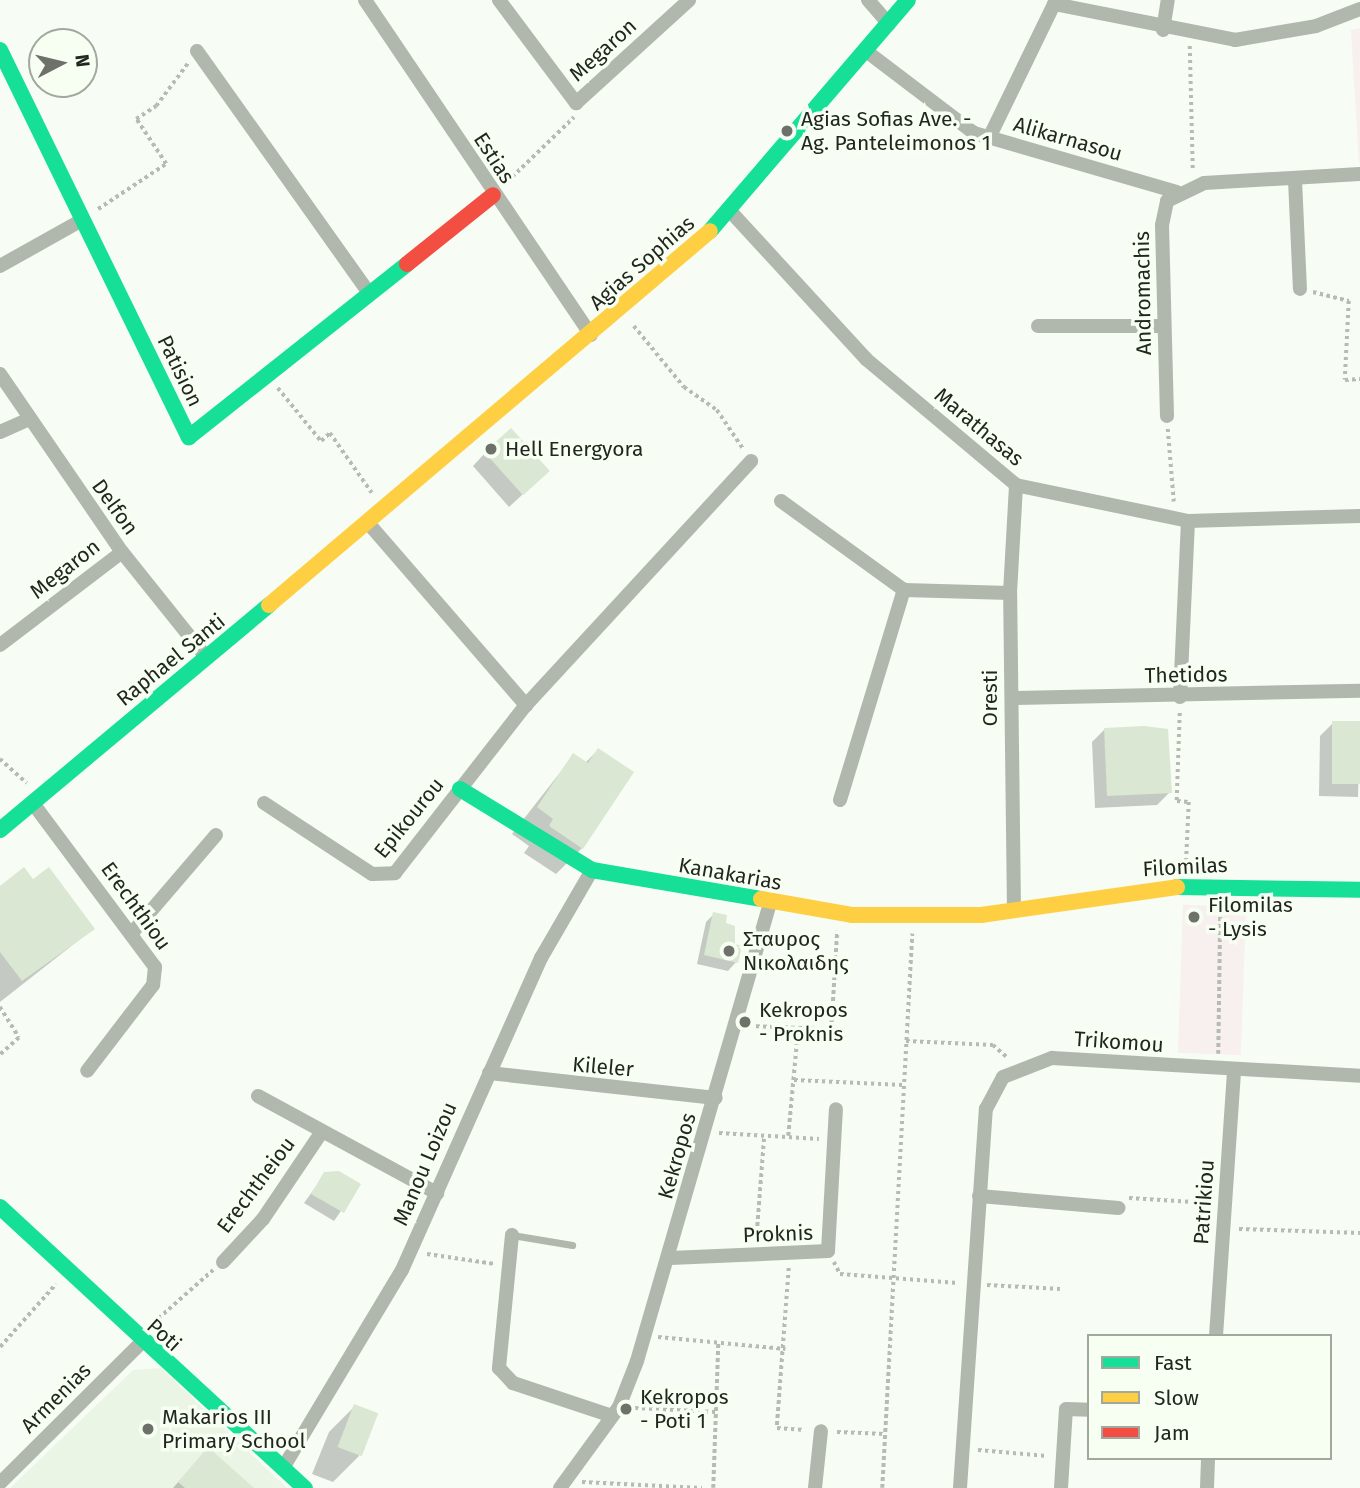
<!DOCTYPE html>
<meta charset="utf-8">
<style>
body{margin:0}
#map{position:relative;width:1360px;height:1488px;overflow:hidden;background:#f7fcf4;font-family:"Fira Sans",sans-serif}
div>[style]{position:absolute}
.built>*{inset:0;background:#ebf5e5}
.green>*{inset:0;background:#f8efef;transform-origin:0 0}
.shadow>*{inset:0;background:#0003}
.building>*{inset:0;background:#dae7d2;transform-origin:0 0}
.path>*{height:3.5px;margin-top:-1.75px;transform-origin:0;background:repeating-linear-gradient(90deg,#b7bcb3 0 3.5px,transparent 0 7px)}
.lane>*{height:7px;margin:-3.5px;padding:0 3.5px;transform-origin:3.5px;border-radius:3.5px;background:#b0b7ac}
.street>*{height:14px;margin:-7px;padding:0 7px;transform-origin:7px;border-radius:7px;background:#b0b7ac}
.fast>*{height:16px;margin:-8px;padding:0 8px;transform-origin:8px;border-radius:8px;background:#16e098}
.slow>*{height:16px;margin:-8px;padding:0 8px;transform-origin:8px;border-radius:8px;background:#ffcf43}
.jam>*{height:16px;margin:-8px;padding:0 8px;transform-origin:8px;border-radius:8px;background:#f24e42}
.dots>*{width:19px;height:19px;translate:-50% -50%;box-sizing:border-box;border:4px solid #f6fff1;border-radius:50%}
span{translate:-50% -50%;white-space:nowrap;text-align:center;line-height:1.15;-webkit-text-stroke:7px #f6fff1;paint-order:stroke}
.street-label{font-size:21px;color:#222620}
.poi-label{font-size:21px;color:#222620}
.left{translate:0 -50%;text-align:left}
.legend{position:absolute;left:1087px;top:1334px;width:245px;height:126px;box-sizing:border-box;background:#f6fff1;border:2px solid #a1a89d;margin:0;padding:9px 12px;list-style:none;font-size:21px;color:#222620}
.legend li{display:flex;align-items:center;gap:14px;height:35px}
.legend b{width:35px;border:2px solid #a1a89d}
.north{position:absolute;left:28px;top:28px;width:70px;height:70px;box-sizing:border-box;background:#f6fff1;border:2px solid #a1a89d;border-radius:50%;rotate:83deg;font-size:19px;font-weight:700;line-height:28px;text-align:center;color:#222620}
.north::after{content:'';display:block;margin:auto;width:24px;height:32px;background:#6d716a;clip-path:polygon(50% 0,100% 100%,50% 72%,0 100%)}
</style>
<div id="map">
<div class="built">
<i style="clip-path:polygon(161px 1368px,287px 1488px,10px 1488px,133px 1370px)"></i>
</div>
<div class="green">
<i style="clip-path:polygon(1360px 28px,1360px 162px,1359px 163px,1351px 30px)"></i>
<i style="left:1246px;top:907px;width:148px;height:63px;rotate:92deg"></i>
</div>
<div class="shadow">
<i style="clip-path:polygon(485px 453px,534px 484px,509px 507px,473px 466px)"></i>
<i style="clip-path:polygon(1333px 723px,1360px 723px,1358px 797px,1319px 796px,1320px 736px)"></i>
<i style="clip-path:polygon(1105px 729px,1170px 792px,1157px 805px,1095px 808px,1092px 742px)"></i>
<i style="clip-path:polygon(598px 750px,582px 848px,556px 874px,524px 853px,529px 846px,512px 834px,573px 756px,585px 763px)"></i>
<i style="clip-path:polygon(33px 882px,93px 929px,0 1002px,0 886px)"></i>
<i style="clip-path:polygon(714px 914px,736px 962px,728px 971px,697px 964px,706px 922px)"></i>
<i style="clip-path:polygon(325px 1174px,359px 1185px,334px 1221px,304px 1203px)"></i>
<i style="clip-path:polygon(355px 1406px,359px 1456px,333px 1482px,312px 1474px,329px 1432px)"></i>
<i style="clip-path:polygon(196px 1462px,251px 1488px,173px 1488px)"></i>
</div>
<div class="building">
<i style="left:511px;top:428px;width:58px;height:36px;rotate:48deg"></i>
<i style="left:1332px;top:721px;width:28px;height:63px"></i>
<i style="clip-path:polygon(1144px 726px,1168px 729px,1172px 793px,1107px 796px,1104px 728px)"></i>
<i style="clip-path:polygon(598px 748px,634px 772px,583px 849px,549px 826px,553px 819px,537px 807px,573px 753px,588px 763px)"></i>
<i style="clip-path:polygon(24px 867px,33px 879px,49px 867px,95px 929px,22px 981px,0 952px,0 886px)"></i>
<i style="clip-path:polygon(713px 912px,727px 915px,726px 923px,735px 926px,735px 944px,742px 946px,738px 963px,704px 955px)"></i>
<i style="clip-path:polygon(339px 1171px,361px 1184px,344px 1213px,311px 1194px,324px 1172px)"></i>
<i style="left:354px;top:1404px;width:26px;height:46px;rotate:21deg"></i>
<i style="clip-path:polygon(208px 1447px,254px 1488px,185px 1488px,178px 1482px)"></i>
</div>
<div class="path">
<i style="left:1190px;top:46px;width:126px;rotate:88.6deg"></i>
<i style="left:507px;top:182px;width:93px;rotate:-44.1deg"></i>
<i style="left:98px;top:209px;width:82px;rotate:-33.5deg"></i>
<i style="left:166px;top:164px;width:54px;rotate:-123.7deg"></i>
<i style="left:136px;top:119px;width:24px;rotate:-33deg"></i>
<i style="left:156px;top:106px;width:54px;rotate:-53.3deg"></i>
<i style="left:1313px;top:292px;width:37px;rotate:14deg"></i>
<i style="left:1349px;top:301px;width:79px;rotate:92.9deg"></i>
<i style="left:1345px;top:380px;width:15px;rotate:-4deg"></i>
<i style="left:634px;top:326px;width:79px;rotate:50.7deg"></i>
<i style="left:684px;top:387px;width:40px;rotate:34.9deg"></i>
<i style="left:717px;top:410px;width:48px;rotate:56deg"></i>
<i style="left:278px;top:388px;width:68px;rotate:50.9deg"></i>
<i style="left:321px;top:441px;width:12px;rotate:-42deg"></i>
<i style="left:330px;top:433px;width:73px;rotate:55deg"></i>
<i style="left:1168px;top:429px;width:73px;rotate:85.3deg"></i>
<i style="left:1180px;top:713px;width:88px;rotate:92deg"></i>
<i style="left:1177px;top:801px;width:12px;rotate:5deg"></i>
<i style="left:1189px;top:802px;width:67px;rotate:92.6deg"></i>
<i style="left:0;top:759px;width:36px;rotate:42deg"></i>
<i style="left:0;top:1007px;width:36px;rotate:58deg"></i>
<i style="left:19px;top:1038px;width:25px;rotate:138deg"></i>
<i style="left:749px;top:1026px;width:82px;rotate:2.1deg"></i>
<i style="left:831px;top:1029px;width:98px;rotate:-86.5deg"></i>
<i style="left:906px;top:1041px;width:87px;rotate:2.6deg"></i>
<i style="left:993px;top:1045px;width:18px;rotate:41deg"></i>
<i style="left:1218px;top:1054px;width:150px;rotate:-89.2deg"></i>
<i style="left:794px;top:1080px;width:109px;rotate:2.6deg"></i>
<i style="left:719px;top:1133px;width:100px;rotate:3.4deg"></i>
<i style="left:788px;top:1136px;width:108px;rotate:-84.7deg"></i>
<i style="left:1129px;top:1198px;width:80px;rotate:3.6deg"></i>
<i style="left:1239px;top:1229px;width:121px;rotate:1.9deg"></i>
<i style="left:756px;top:1240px;width:104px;rotate:-85.6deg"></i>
<i style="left:427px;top:1254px;width:69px;rotate:8.4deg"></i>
<i style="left:834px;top:1262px;width:13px;rotate:63deg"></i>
<i style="left:840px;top:1274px;width:118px;rotate:4.4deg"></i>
<i style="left:789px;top:1268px;width:160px;rotate:94.3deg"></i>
<i style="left:777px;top:1428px;width:28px;rotate:4deg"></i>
<i style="left:987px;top:1285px;width:73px;rotate:3.1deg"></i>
<i style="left:153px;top:1323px;width:80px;rotate:-41.5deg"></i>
<i style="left:658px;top:1337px;width:128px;rotate:5.4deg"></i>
<i style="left:0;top:1347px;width:84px;rotate:-48.4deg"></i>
<i style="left:635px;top:1408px;width:81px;rotate:2.8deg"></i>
<i style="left:837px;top:1432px;width:48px;rotate:2.4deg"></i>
<i style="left:978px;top:1450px;width:69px;rotate:5deg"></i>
<i style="left:582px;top:1482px;width:120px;rotate:2.9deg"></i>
<i style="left:713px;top:1488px;width:145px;rotate:-88deg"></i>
<i style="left:882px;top:1488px;width:555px;rotate:-86.9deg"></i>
</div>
<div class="lane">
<i style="left:512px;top:1235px;width:61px;rotate:9.5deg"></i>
</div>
<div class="street">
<i style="left:365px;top:0;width:404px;rotate:56deg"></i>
<i style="left:499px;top:0;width:129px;rotate:53.2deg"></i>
<i style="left:576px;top:103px;width:153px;rotate:-42.3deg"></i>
<i style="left:868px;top:0;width:32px;rotate:49deg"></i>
<i style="left:1163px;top:30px;width:30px;rotate:-81deg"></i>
<i style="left:197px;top:51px;width:298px;rotate:54.6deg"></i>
<i style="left:866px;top:51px;width:136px;rotate:37.2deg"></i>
<i style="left:974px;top:133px;width:211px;rotate:16.2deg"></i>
<i style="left:989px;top:138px;width:149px;rotate:-64.1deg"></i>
<i style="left:1054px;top:4px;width:185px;rotate:11.2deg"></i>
<i style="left:1235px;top:40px;width:82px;rotate:-9.8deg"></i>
<i style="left:1316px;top:26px;width:47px;rotate:-21.1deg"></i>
<i style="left:1295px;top:180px;width:109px;rotate:87.4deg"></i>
<i style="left:731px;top:212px;width:200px;rotate:47.4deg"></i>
<i style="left:866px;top:359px;width:196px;rotate:40deg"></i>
<i style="left:1016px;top:485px;width:176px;rotate:11.8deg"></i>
<i style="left:1188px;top:521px;width:172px;rotate:-1.7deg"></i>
<i style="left:0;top:266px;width:94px;rotate:-29.3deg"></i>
<i style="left:1038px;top:326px;width:126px"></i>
<i style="left:0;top:374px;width:216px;rotate:55.6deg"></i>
<i style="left:122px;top:552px;width:134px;rotate:51.3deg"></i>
<i style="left:1167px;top:416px;width:191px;rotate:-91.5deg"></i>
<i style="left:1162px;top:225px;width:25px;rotate:-78deg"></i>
<i style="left:1167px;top:201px;width:41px;rotate:-25.9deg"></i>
<i style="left:1204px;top:183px;width:156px;rotate:-3.3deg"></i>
<i style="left:0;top:432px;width:30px;rotate:-24deg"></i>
<i style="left:781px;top:501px;width:152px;rotate:35.9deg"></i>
<i style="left:904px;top:590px;width:106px;rotate:1.6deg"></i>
<i style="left:369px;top:524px;width:240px;rotate:49.1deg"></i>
<i style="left:0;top:645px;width:153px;rotate:-37.3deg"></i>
<i style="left:1180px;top:697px;width:176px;rotate:-87.4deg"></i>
<i style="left:1012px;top:698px;width:348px;rotate:-1.2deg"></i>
<i style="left:840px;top:800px;width:220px;rotate:-73.1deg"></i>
<i style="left:32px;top:802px;width:206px;rotate:53.3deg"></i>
<i style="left:155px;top:967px;width:18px;rotate:96deg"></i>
<i style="left:153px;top:985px;width:108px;rotate:127.5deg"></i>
<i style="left:264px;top:803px;width:129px;rotate:33.3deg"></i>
<i style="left:372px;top:874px;width:23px;rotate:-2deg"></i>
<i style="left:395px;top:873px;width:213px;rotate:-52.1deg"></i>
<i style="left:526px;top:705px;width:332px;rotate:-47.3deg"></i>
<i style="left:1014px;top:910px;width:317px;rotate:-90.7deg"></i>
<i style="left:1010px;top:593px;width:108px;rotate:-86.8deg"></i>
<i style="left:132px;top:933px;width:129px;rotate:-49.4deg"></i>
<i style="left:489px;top:1073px;width:228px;rotate:6.3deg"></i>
<i style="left:258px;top:1096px;width:204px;rotate:28.5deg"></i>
<i style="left:979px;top:1196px;width:140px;rotate:4.9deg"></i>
<i style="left:512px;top:1235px;width:134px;rotate:95.6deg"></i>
<i style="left:499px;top:1368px;width:21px;rotate:47deg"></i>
<i style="left:513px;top:1383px;width:104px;rotate:18.4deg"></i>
<i style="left:670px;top:1258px;width:158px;rotate:-2.5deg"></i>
<i style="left:828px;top:1251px;width:142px;rotate:-86.8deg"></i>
<i style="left:223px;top:1262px;width:59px;rotate:-47.1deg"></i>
<i style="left:263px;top:1219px;width:104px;rotate:-56deg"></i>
<i style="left:1216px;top:1336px;width:266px;rotate:-86.1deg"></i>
<i style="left:283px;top:1468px;width:231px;rotate:-59deg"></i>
<i style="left:402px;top:1270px;width:342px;rotate:-66deg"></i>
<i style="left:541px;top:958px;width:102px;rotate:-59.9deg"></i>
<i style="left:0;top:1483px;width:199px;rotate:-44.8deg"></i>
<i style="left:560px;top:1488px;width:100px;rotate:-53.9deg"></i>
<i style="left:619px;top:1407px;width:49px;rotate:-68.6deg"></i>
<i style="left:637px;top:1361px;width:476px;rotate:-73.8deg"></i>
<i style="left:815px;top:1488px;width:57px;rotate:-84deg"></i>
<i style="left:960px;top:1488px;width:380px;rotate:-86.1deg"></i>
<i style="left:986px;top:1109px;width:36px;rotate:-62deg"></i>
<i style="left:1003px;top:1077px;width:53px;rotate:-21.2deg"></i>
<i style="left:1052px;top:1058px;width:309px;rotate:3.3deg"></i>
<i style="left:1061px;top:1488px;width:79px;rotate:-86.4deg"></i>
<i style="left:1066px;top:1409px;width:23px;rotate:2deg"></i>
<i style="left:1207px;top:1488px;width:30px;rotate:-88deg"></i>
</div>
<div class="fast">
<i style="left:0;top:50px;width:431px;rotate:64deg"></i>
<i style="left:189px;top:437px;width:278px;rotate:-38.4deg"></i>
<i style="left:710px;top:231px;width:304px;rotate:-49.4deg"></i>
<i style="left:460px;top:789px;width:155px;rotate:31.5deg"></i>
<i style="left:592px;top:870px;width:171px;rotate:9.7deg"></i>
<i style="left:0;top:830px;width:351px;rotate:-39.9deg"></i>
<i style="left:1177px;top:887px;width:183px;rotate:0.9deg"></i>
<i style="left:0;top:1207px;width:415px;rotate:42.7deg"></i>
</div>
<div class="slow">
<i style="left:269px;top:605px;width:578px;rotate:-40.3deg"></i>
<i style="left:761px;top:899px;width:92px;rotate:10deg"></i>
<i style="left:852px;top:915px;width:129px"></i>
<i style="left:981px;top:915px;width:198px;rotate:-8.1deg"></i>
</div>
<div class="jam">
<i style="left:407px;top:264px;width:110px;rotate:-38.7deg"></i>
</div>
<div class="dots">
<i style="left:787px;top:131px;background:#6d716a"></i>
<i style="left:491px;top:449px;background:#6d716a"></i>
<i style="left:1194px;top:917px;background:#6d716a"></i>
<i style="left:729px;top:951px;background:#6d716a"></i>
<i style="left:745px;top:1022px;background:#6d716a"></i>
<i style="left:626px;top:1409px;background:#6d716a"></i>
<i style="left:148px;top:1429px;background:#6d716a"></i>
</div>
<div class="street-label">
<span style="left:603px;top:50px;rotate:-42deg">Megaron</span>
<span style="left:1068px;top:139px;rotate:16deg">Alikarnasou</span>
<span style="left:494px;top:158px;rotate:57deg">Estias</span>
<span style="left:642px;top:263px;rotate:-41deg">Agias Sophias</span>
<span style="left:1143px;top:293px;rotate:-91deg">Andromachis</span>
<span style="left:180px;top:371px;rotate:64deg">Patision</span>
<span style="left:979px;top:427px;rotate:40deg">Marathasas</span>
<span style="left:115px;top:507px;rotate:54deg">Delfon</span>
<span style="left:65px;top:569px;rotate:-38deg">Megaron</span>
<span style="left:171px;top:660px;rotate:-39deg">Raphael Santi</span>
<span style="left:1186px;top:675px;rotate:-1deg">Thetidos</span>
<span style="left:990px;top:698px;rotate:-90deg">Oresti</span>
<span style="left:409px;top:818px;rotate:-51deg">Epikourou</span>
<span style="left:1185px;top:867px;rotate:-3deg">Filomilas</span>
<span style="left:730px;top:874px;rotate:10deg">Kanakarias</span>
<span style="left:136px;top:906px;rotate:54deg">Erechthiou</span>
<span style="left:1119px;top:1042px;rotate:4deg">Trikomou</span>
<span style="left:603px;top:1067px;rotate:5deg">Kileler</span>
<span style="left:677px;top:1156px;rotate:-74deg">Kekropos</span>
<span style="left:425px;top:1164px;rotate:-67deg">Manou Loizou</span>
<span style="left:256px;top:1185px;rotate:-53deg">Erechtheiou</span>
<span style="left:1204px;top:1202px;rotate:-86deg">Patrikiou</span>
<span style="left:778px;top:1234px;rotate:-2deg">Proknis</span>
<span style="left:164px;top:1335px;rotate:42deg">Poti</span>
<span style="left:56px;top:1398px;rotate:-45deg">Armenias</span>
</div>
<div class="poi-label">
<span class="left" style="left:801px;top:131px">Agias Sofias Ave. -<br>Ag. Panteleimonos 1</span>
<span class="left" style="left:505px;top:449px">Hell Energyora</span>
<span class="left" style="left:1208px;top:917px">Filomilas<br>- Lysis</span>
<span class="left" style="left:743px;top:951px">Σταυρος<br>Νικολαιδης</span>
<span class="left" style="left:759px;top:1022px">Kekropos<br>- Proknis</span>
<span class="left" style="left:640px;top:1409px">Kekropos<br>- Poti 1</span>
<span class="left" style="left:162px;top:1429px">Makarios III<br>Primary School</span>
</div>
<ul class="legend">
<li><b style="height:9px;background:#16e098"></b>Fast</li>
<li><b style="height:9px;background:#ffcf43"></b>Slow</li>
<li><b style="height:9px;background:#f24e42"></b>Jam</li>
</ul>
<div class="north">N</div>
</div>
